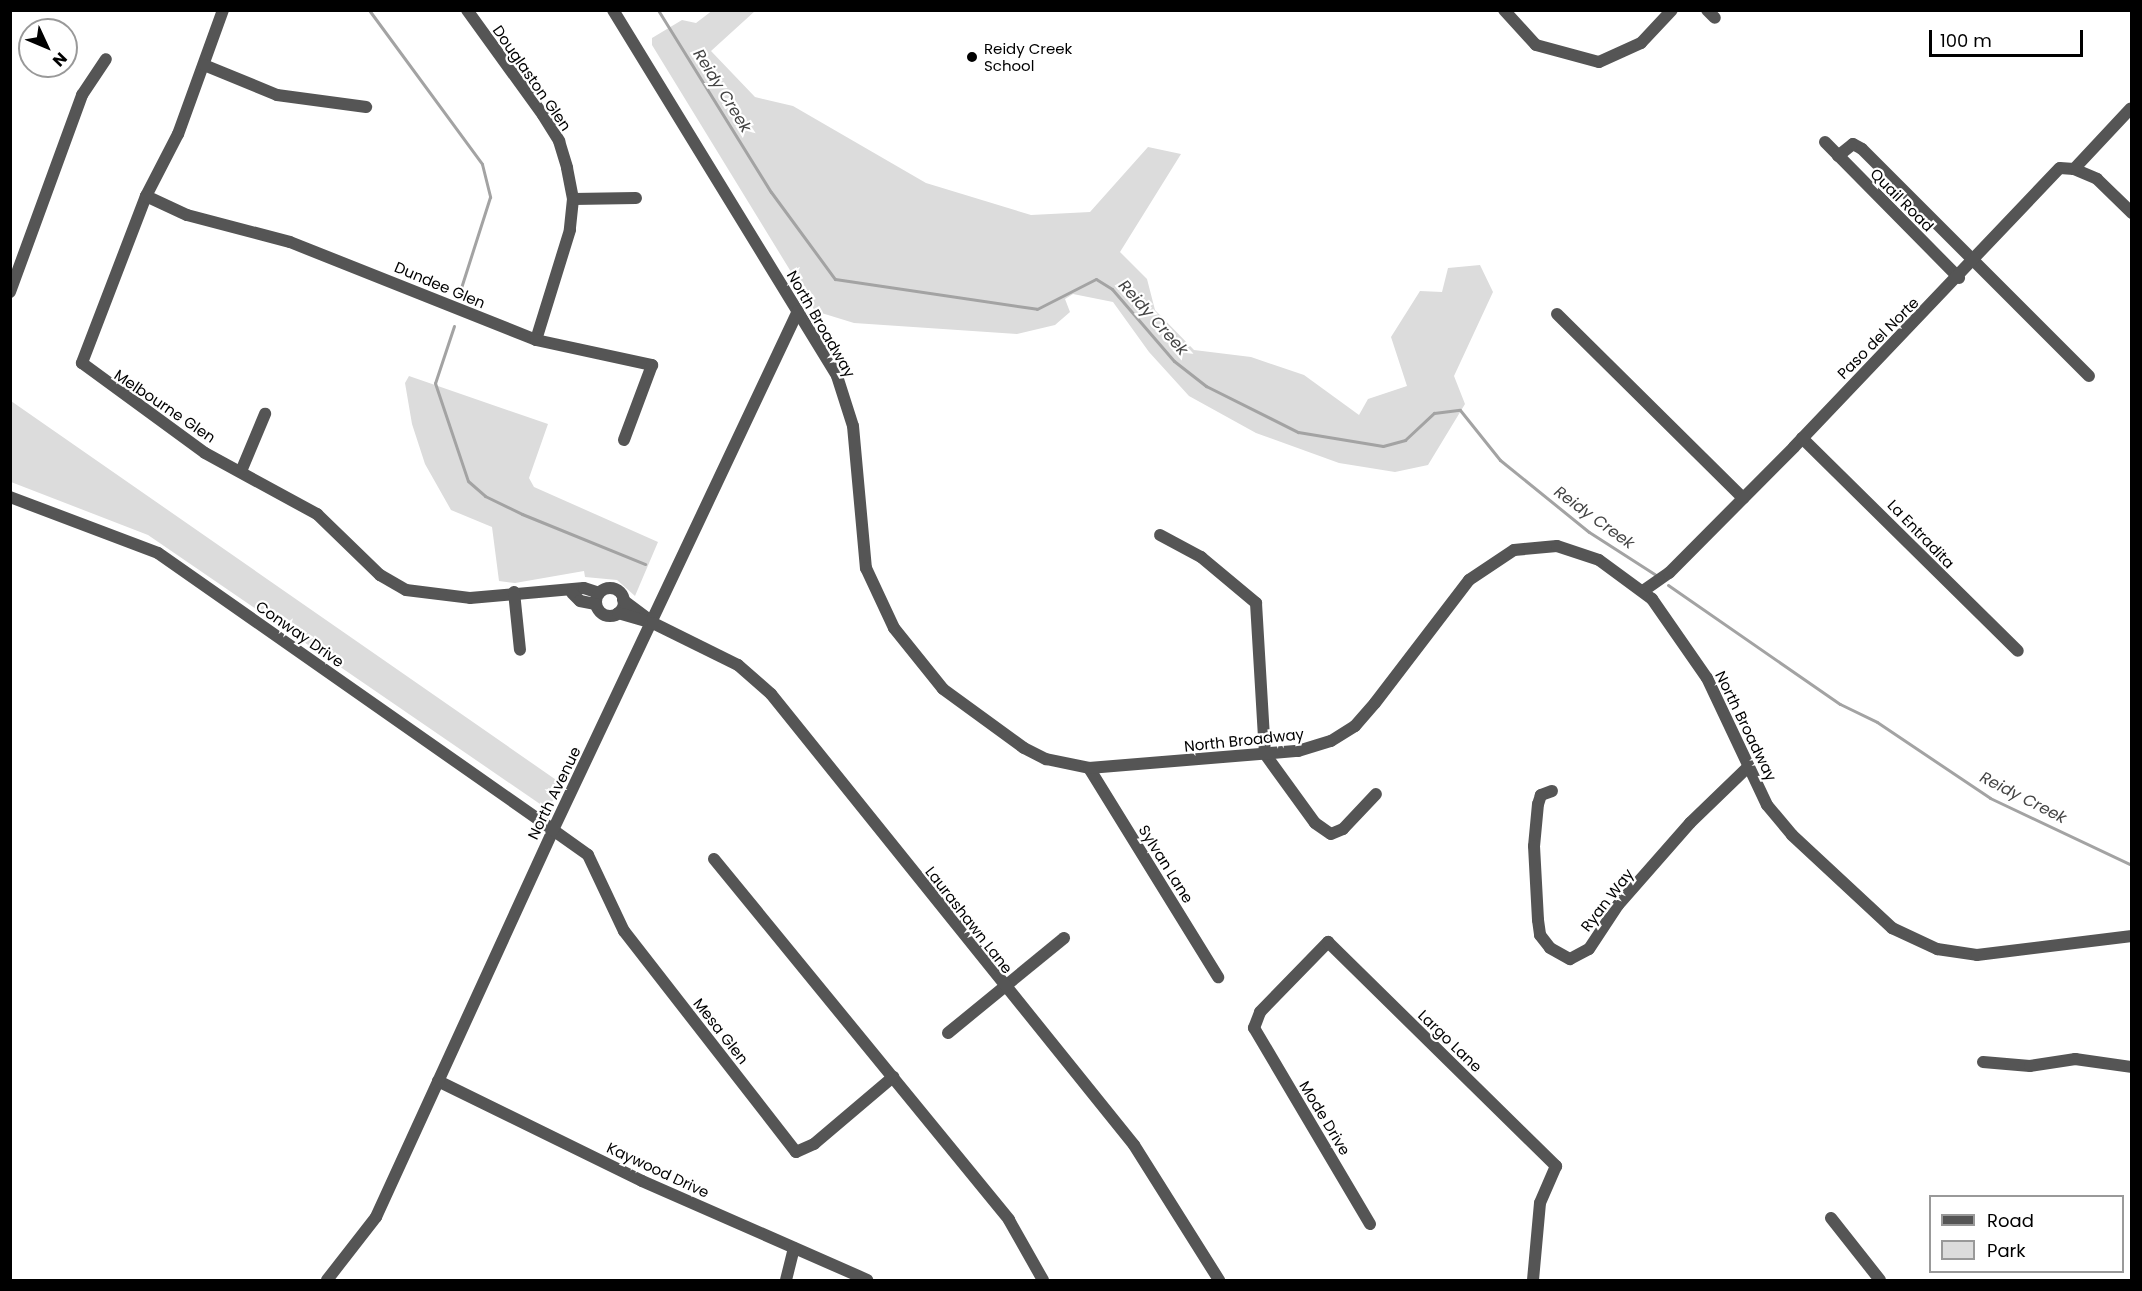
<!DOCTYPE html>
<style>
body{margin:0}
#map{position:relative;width:2142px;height:1291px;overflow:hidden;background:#fff;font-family:Poppins,sans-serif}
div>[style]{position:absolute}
.green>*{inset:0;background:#dcdcdc}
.stream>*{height:3px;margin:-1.5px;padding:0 1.5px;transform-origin:1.5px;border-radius:1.5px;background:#a3a3a3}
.minor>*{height:12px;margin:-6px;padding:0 6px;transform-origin:6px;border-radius:6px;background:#555}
.minor>.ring{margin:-6px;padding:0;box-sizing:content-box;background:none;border:12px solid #555;border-radius:50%}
.tertiary>*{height:12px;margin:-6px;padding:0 6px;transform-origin:6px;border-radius:6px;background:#555}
.dots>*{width:16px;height:16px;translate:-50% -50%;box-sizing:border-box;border:3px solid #fff;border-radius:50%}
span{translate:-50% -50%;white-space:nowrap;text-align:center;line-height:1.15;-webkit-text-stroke:4.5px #fff;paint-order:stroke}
.poi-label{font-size:15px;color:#000}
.left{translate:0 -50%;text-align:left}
.street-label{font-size:15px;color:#000}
.water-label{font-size:16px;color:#444;font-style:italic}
.frame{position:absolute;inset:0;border:12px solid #000;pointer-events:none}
.legend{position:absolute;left:1929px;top:1195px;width:195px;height:78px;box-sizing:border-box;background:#fff;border:2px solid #999;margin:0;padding:8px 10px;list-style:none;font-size:18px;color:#000}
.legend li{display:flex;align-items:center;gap:12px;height:30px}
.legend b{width:30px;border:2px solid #999}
.north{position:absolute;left:18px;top:18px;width:60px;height:60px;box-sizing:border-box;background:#fff;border:2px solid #999;border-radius:50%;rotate:134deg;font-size:16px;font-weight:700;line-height:24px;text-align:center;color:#000}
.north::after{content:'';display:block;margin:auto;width:21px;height:27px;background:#000;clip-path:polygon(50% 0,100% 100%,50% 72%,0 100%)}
.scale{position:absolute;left:1929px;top:30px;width:154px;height:27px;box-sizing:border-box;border:3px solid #000;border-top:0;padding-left:8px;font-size:18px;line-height:21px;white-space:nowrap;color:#000;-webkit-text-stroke:4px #fff;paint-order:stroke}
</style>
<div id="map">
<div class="green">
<i style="clip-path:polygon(713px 10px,755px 11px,711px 51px,755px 97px,793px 106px,926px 183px,1031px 215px,1090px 212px,1148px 147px,1181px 154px,1120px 252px,1147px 279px,1155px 310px,1194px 350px,1251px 357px,1304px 375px,1359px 415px,1368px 399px,1407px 386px,1391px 337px,1420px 291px,1442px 292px,1448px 268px,1480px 265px,1493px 292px,1454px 376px,1465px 404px,1428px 465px,1395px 472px,1339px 463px,1256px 433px,1189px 396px,1149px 352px,1113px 302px,1073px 294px,1065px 299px,1070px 312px,1055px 325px,1017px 334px,854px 323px,815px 311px,652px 45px,652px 38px,682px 20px,696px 23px)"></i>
<i style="clip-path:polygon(409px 376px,548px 424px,529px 478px,534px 487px,658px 542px,635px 596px,617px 580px,585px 577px,584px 571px,515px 583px,499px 581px,492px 527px,451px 510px,425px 464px,412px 424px,405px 383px)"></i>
<i style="clip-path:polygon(11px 401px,562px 784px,556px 798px,547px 806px,540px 804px,148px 535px,11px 482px)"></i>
</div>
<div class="stream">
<i style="left:369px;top:10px;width:191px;rotate:53.7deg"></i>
<i style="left:482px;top:164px;width:34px;rotate:76deg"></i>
<i style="left:490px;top:197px;width:99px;rotate:107.7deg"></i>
<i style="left:658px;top:10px;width:214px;rotate:58.2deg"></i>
<i style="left:771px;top:192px;width:108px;rotate:53.7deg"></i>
<i style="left:835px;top:279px;width:204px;rotate:8.4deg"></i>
<i style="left:1037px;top:309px;width:66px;rotate:-27deg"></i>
<i style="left:1096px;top:279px;width:19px;rotate:32deg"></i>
<i style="left:1112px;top:289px;width:95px;rotate:49.3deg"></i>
<i style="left:1174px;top:361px;width:41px;rotate:38deg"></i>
<i style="left:1206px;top:386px;width:103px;rotate:26.6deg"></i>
<i style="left:1298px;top:432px;width:86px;rotate:9.4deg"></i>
<i style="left:1383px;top:446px;width:23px;rotate:-15deg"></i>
<i style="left:1405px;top:440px;width:40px;rotate:-43deg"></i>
<i style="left:1434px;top:413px;width:26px;rotate:-7deg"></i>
<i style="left:1460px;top:410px;width:64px;rotate:51.3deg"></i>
<i style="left:1500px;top:460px;width:114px;rotate:39deg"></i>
<i style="left:1589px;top:532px;width:80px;rotate:32.7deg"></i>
<i style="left:454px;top:326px;width:60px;rotate:108.4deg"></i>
<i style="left:435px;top:383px;width:103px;rotate:71.4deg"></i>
<i style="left:468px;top:481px;width:23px;rotate:41deg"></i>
<i style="left:485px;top:496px;width:41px;rotate:25.9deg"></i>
<i style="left:522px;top:514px;width:133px;rotate:22.1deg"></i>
<i style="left:1668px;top:585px;width:209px;rotate:34.7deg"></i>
<i style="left:1840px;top:704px;width:41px;rotate:25.9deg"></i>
<i style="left:1877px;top:722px;width:136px;rotate:33.9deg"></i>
<i style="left:1990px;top:798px;width:157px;rotate:25.3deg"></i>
</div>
<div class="minor">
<i style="left:223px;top:10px;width:132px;rotate:109.9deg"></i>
<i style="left:178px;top:134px;width:70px;rotate:117.3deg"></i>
<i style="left:146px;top:196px;width:179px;rotate:111deg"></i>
<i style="left:82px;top:363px;width:152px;rotate:36.2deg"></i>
<i style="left:205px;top:453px;width:128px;rotate:28.6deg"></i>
<i style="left:317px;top:514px;width:88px;rotate:44.1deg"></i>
<i style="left:380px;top:575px;width:30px;rotate:30deg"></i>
<i style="left:406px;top:590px;width:64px;rotate:7.1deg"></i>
<i style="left:470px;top:598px;width:114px;rotate:-5deg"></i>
<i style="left:584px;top:588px;width:16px;rotate:18deg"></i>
<i style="left:467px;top:10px;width:130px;rotate:54.1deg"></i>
<i style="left:543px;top:115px;width:31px;rotate:58deg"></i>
<i style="left:559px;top:141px;width:28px;rotate:73deg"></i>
<i style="left:567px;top:168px;width:32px;rotate:79deg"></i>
<i style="left:573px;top:199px;width:31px;rotate:96deg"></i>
<i style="left:570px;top:230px;width:115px;rotate:107.2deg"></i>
<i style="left:1504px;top:10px;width:47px;rotate:47.6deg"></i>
<i style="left:1536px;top:45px;width:65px;rotate:15.1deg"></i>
<i style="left:1599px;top:62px;width:46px;rotate:-24.3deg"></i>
<i style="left:1641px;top:43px;width:45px;rotate:-46.8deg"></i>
<i style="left:1707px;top:10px;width:11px;rotate:45deg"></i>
<i style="left:204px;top:65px;width:79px;rotate:22.3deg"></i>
<i style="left:277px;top:95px;width:90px;rotate:7.7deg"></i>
<i style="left:1825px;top:142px;width:191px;rotate:45.4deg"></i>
<i style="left:1838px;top:156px;width:19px;rotate:-39deg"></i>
<i style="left:1853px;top:144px;width:10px;rotate:29deg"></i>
<i style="left:1862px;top:149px;width:321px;rotate:45deg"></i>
<i style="left:2074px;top:169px;width:25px;rotate:23deg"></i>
<i style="left:2097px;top:179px;width:49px;rotate:44.2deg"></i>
<i style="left:146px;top:196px;width:45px;rotate:24.9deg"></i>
<i style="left:187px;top:215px;width:106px;rotate:14.7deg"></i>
<i style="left:290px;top:242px;width:265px;rotate:21.7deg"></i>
<i style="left:536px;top:340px;width:119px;rotate:12.2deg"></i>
<i style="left:652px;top:365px;width:80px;rotate:110.5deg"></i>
<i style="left:573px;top:199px;width:63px;rotate:-0.9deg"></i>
<i style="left:10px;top:292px;width:210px;rotate:-69.9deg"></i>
<i style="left:82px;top:95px;width:43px;rotate:-56.3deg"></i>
<i style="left:1557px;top:314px;width:262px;rotate:44.7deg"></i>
<i style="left:1802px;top:438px;width:303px;rotate:44.6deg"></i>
<i style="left:242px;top:469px;width:60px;rotate:-67.3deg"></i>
<i style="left:1160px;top:535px;width:47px;rotate:28.2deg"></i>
<i style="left:1201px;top:557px;width:72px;rotate:39.9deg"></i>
<i style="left:1256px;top:603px;width:151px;rotate:86.6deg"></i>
<i style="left:1265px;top:754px;width:85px;rotate:54.1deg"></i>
<i style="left:1315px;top:823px;width:19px;rotate:35deg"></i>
<i style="left:1331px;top:834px;width:13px;rotate:-23deg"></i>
<i style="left:1343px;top:829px;width:48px;rotate:-46.7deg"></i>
<i class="ring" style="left:596px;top:588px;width:16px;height:16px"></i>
<i style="left:1643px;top:591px;width:32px;rotate:-35deg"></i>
<i style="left:1669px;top:573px;width:177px;rotate:-45.2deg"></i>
<i style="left:1794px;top:447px;width:385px;rotate:-46.4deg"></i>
<i style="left:2060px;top:168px;width:14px;rotate:4deg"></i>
<i style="left:2074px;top:169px;width:83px;rotate:-46.9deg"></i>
<i style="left:514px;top:592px;width:58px;rotate:84.1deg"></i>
<i style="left:572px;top:593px;width:11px;rotate:45deg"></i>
<i style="left:580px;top:601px;width:16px;rotate:11deg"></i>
<i style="left:623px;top:600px;width:38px;rotate:37deg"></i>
<i style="left:618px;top:613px;width:36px;rotate:16deg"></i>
<i style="left:1089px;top:768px;width:246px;rotate:58.3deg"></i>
<i style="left:1552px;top:791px;width:12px;rotate:160deg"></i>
<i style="left:1541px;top:795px;width:9px;rotate:108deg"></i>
<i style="left:1538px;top:804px;width:42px;rotate:95.4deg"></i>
<i style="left:1534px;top:846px;width:74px;rotate:86.9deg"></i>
<i style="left:1538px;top:920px;width:15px;rotate:82deg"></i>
<i style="left:1540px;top:935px;width:16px;rotate:52deg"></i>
<i style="left:1550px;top:948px;width:23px;rotate:29deg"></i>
<i style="left:1570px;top:959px;width:21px;rotate:-28deg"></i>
<i style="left:1589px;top:949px;width:53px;rotate:-56.6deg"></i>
<i style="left:1618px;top:905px;width:109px;rotate:-48.7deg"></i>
<i style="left:1690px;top:823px;width:81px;rotate:-44deg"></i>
<i style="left:714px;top:859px;width:466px;rotate:50.7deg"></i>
<i style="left:1009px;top:1220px;width:69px;rotate:60.5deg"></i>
<i style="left:948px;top:1033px;width:150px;rotate:-39.3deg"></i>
<i style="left:1983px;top:1062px;width:47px;rotate:4.9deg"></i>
<i style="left:2030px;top:1066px;width:46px;rotate:-8.8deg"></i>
<i style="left:2075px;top:1059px;width:58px;rotate:8deg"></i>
<i style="left:438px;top:1081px;width:227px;rotate:26.1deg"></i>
<i style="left:642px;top:1181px;width:246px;rotate:23.7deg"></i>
<i style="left:1831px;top:1218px;width:79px;rotate:51.7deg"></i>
<i style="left:1370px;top:1224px;width:228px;rotate:-120.6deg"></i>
<i style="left:1254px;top:1028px;width:17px;rotate:-69deg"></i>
<i style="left:1260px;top:1012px;width:98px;rotate:-45.8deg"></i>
<i style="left:1328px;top:942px;width:320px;rotate:44.5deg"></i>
<i style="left:1556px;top:1166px;width:40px;rotate:113.4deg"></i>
<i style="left:1540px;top:1203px;width:77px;rotate:95.2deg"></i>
<i style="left:327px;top:1280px;width:80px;rotate:-52.1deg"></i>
<i style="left:376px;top:1217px;width:426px;rotate:-65.4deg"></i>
<i style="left:553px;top:830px;width:43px;rotate:35.5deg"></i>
<i style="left:588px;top:855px;width:84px;rotate:64.7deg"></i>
<i style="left:624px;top:931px;width:280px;rotate:52.1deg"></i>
<i style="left:796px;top:1152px;width:20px;rotate:-24deg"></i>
<i style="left:814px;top:1144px;width:104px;rotate:-40.3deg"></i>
<i style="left:786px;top:1280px;width:33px;rotate:-76deg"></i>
</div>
<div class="tertiary">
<i style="left:613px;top:10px;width:429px;rotate:58.5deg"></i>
<i style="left:837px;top:376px;width:52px;rotate:72.3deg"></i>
<i style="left:853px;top:426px;width:143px;rotate:84.8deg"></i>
<i style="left:866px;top:568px;width:66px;rotate:65deg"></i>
<i style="left:894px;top:628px;width:78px;rotate:51.2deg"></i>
<i style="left:943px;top:689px;width:100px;rotate:36.1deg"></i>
<i style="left:1024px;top:748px;width:25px;rotate:27deg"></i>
<i style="left:1046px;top:759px;width:44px;rotate:11.8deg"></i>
<i style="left:1089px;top:768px;width:210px;rotate:-4.7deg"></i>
<i style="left:1298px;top:751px;width:34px;rotate:-17deg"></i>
<i style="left:1331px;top:741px;width:28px;rotate:-32deg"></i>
<i style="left:1355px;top:726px;width:30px;rotate:-49deg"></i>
<i style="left:1375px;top:703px;width:155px;rotate:-52.6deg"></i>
<i style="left:1469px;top:580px;width:54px;rotate:-33.7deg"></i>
<i style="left:1514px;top:550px;width:43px;rotate:-5.3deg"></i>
<i style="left:1557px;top:546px;width:44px;rotate:18.4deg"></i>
<i style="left:1599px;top:560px;width:66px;rotate:36.3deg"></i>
<i style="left:1652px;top:599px;width:96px;rotate:55.2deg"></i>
<i style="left:1707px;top:678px;width:140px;rotate:64.7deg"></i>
<i style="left:1767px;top:805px;width:39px;rotate:50deg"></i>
<i style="left:1792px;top:835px;width:137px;rotate:42.9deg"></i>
<i style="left:1892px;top:928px;width:50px;rotate:25deg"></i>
<i style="left:1937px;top:949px;width:40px;rotate:8.5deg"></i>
<i style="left:1977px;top:955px;width:156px;rotate:-7deg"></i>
<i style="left:10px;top:497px;width:158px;rotate:20.7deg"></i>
<i style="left:158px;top:553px;width:482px;rotate:35deg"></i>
<i style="left:553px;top:830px;width:574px;rotate:-64.73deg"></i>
<i style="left:653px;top:623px;width:95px;rotate:26.3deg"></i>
<i style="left:738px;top:665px;width:44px;rotate:41.3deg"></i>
<i style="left:771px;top:694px;width:579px;rotate:51.17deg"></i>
<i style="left:1134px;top:1145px;width:160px;rotate:57.8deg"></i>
</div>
<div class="dots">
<i style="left:972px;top:57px;background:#000"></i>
</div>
<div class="poi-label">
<span class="left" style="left:984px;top:57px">Reidy Creek<br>School</span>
</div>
<div class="street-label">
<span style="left:532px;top:78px;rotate:55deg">Douglaston Glen</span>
<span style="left:1902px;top:200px;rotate:45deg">Quail Road</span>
<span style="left:440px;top:285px;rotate:23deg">Dundee Glen</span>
<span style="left:821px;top:324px;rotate:60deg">North Broadway</span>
<span style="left:1878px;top:338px;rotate:-45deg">Paso del Norte</span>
<span style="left:165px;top:406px;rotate:34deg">Melbourne Glen</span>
<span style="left:1921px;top:534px;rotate:46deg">La Entradita</span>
<span style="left:300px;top:634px;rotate:35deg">Conway Drive</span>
<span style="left:1746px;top:726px;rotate:64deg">North Broadway</span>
<span style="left:1244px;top:740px;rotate:-6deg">North Broadway</span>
<span style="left:554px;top:793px;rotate:-64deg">North Avenue</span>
<span style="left:1166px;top:864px;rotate:58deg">Sylvan Lane</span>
<span style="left:1607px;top:900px;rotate:-52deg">Ryan Way</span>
<span style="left:969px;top:920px;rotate:52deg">Laurashawn Lane</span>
<span style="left:721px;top:1031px;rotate:52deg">Mesa Glen</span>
<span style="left:1450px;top:1041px;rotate:44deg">Largo Lane</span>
<span style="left:1325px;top:1118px;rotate:59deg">Mode Drive</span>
<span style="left:658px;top:1170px;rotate:25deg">Kaywood Drive</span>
</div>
<div class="water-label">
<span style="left:722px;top:91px;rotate:58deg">Reidy Creek</span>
<span style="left:1153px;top:318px;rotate:48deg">Reidy Creek</span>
<span style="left:1594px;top:518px;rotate:36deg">Reidy Creek</span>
<span style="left:2023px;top:798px;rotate:27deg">Reidy Creek</span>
</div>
<div class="frame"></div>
<ul class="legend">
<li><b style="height:8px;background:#555"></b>Road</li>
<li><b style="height:16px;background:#dcdcdc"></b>Park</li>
</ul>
<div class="north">N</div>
<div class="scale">100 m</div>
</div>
